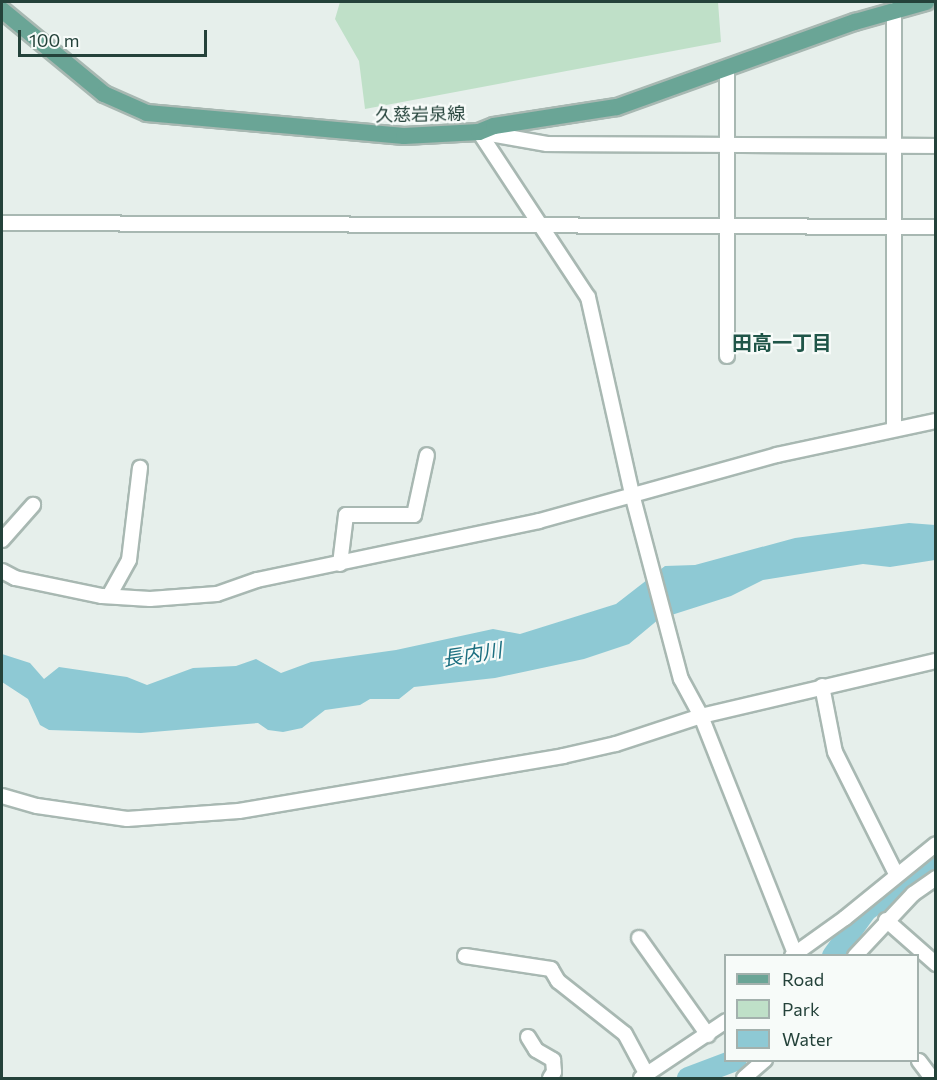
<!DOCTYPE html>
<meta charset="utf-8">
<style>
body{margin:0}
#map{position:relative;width:937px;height:1080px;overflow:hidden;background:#e6efeb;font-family:Commissioner,"Noto Sans JP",sans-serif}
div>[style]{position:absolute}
.green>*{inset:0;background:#bfe0c8}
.water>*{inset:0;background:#8ec9d4}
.river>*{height:22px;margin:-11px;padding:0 11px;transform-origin:11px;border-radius:11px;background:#8ec9d4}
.roads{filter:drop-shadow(2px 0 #a8b8b2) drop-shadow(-2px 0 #a8b8b2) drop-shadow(0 2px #a8b8b2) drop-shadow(0 -2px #a8b8b2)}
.minor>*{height:14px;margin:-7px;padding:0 7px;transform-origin:7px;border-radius:7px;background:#fff}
.major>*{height:16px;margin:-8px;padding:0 8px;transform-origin:8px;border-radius:8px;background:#6aa596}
span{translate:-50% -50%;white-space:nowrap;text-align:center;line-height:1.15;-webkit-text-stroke:4.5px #f7fbf9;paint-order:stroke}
.street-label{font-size:18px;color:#24423a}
.neighbourhood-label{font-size:20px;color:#1f5548;font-weight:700}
.water-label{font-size:20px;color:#1c6f80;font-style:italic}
.frame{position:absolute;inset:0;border:3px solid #24423a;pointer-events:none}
.legend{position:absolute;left:724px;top:954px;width:195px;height:108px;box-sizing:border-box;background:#f7fbf9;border:2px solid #a3b1ad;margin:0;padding:8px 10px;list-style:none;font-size:18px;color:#24423a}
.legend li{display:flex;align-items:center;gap:12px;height:30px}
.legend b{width:30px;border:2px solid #a3b1ad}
.scale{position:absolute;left:18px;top:30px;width:189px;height:27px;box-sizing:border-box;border:3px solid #24423a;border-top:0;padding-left:8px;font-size:18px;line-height:21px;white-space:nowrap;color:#24423a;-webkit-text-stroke:4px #f7fbf9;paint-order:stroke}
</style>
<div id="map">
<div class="green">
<i style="clip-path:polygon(340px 2px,718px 2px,721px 42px,365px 109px,359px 61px,335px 19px)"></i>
</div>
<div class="water">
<i style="clip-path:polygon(909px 523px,935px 525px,935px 560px,890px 567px,863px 564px,763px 580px,731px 596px,659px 619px,629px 644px,584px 659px,495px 678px,414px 687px,399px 699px,370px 699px,360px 705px,325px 710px,302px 728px,283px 732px,268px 730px,258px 723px,141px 733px,49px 730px,40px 725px,28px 699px,2px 682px,2px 654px,30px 663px,44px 679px,59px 667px,127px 677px,147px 685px,193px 668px,236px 666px,256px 659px,281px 673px,311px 662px,396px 650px,493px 629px,520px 634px,616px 604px,665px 566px,695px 565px,795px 538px)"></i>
</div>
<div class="river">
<i style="left:833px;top:956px;width:57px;rotate:-54.3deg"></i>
<i style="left:866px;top:910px;width:84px;rotate:-33.9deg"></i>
<i style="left:688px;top:1078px;width:51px;rotate:-20.6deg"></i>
</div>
<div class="roads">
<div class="minor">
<i style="left:727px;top:70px;width:286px;rotate:90deg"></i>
<i style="left:479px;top:132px;width:198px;rotate:56.6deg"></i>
<i style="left:588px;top:297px;width:202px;rotate:77.4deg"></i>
<i style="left:632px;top:494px;width:191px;rotate:75.2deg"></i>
<i style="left:681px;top:679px;width:42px;rotate:61.6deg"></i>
<i style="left:701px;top:716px;width:255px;rotate:68.4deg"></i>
<i style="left:479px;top:132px;width:69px;rotate:10deg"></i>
<i style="left:547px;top:144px;width:389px;rotate:0.3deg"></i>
<i style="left:2px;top:223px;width:934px;rotate:0.25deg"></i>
<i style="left:894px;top:429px;width:419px;rotate:-90deg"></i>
<i style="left:2px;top:540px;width:47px;rotate:-48.5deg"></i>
<i style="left:340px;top:564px;width:49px;rotate:-83deg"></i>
<i style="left:346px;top:515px;width:68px"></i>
<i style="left:414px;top:515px;width:61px;rotate:-77.8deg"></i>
<i style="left:2px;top:571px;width:15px;rotate:28deg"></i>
<i style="left:15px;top:578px;width:89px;rotate:11.7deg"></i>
<i style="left:102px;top:596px;width:48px;rotate:3.6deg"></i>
<i style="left:150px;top:599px;width:67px;rotate:-4.3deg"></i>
<i style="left:217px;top:594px;width:42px;rotate:-19.3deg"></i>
<i style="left:257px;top:580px;width:288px;rotate:-11.8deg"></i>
<i style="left:539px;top:521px;width:247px;rotate:-15.5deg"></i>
<i style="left:777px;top:455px;width:163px;rotate:-12.1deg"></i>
<i style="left:109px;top:596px;width:41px;rotate:-60.9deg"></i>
<i style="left:129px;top:560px;width:93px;rotate:-83.2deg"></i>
<i style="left:822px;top:686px;width:67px;rotate:78.9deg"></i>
<i style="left:835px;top:752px;width:136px;rotate:63.4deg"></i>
<i style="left:2px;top:796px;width:36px;rotate:16deg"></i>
<i style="left:37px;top:806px;width:91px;rotate:8.2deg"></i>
<i style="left:127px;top:819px;width:112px;rotate:-4.1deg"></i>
<i style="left:239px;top:811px;width:329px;rotate:-9.6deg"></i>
<i style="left:563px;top:756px;width:54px;rotate:-12.8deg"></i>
<i style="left:616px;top:744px;width:89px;rotate:-18.2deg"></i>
<i style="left:701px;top:716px;width:241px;rotate:-13.2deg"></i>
<i style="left:886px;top:920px;width:67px;rotate:41.3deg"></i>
<i style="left:639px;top:938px;width:119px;rotate:54.6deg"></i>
<i style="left:465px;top:956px;width:87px;rotate:8.6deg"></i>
<i style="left:551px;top:969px;width:14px;rotate:60deg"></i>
<i style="left:558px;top:981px;width:85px;rotate:38.3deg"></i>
<i style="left:625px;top:1034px;width:47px;rotate:61.8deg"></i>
<i style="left:792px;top:956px;width:65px;rotate:-35.6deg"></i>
<i style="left:845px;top:918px;width:117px;rotate:-39.1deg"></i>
<i style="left:855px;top:956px;width:85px;rotate:-46.9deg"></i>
<i style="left:913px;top:894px;width:28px;rotate:-35deg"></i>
<i style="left:528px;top:1037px;width:15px;rotate:58deg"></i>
<i style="left:536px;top:1050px;width:20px;rotate:30deg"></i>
<i style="left:553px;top:1060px;width:12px;rotate:85deg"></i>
<i style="left:554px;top:1072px;width:7px;rotate:124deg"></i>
<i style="left:919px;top:1061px;width:21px;rotate:53deg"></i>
<i style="left:641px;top:1078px;width:102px;rotate:-33.8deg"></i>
<i style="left:744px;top:1078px;width:28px;rotate:-41deg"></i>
</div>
<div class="major">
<i style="left:2px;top:10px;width:132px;rotate:39.5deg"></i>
<i style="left:104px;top:94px;width:47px;rotate:23.8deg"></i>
<i style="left:147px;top:113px;width:258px;rotate:5.1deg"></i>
<i style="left:404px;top:136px;width:75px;rotate:-3.1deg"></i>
<i style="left:479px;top:132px;width:16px;rotate:-22deg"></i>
<i style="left:494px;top:126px;width:124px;rotate:-8.8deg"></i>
<i style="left:617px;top:107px;width:253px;rotate:-19.7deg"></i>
<i style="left:855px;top:22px;width:74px;rotate:-15.7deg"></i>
</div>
</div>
<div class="street-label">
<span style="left:420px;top:114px;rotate:-1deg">久慈岩泉線</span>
</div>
<div class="neighbourhood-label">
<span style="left:782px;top:342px">田高一丁目</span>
</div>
<div class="water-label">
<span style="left:472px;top:654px;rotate:-9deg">長内川</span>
</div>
<div class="frame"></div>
<ul class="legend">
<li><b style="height:8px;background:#6aa596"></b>Road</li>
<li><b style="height:16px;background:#bfe0c8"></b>Park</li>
<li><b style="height:16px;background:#8ec9d4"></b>Water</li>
</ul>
<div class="scale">100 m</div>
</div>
